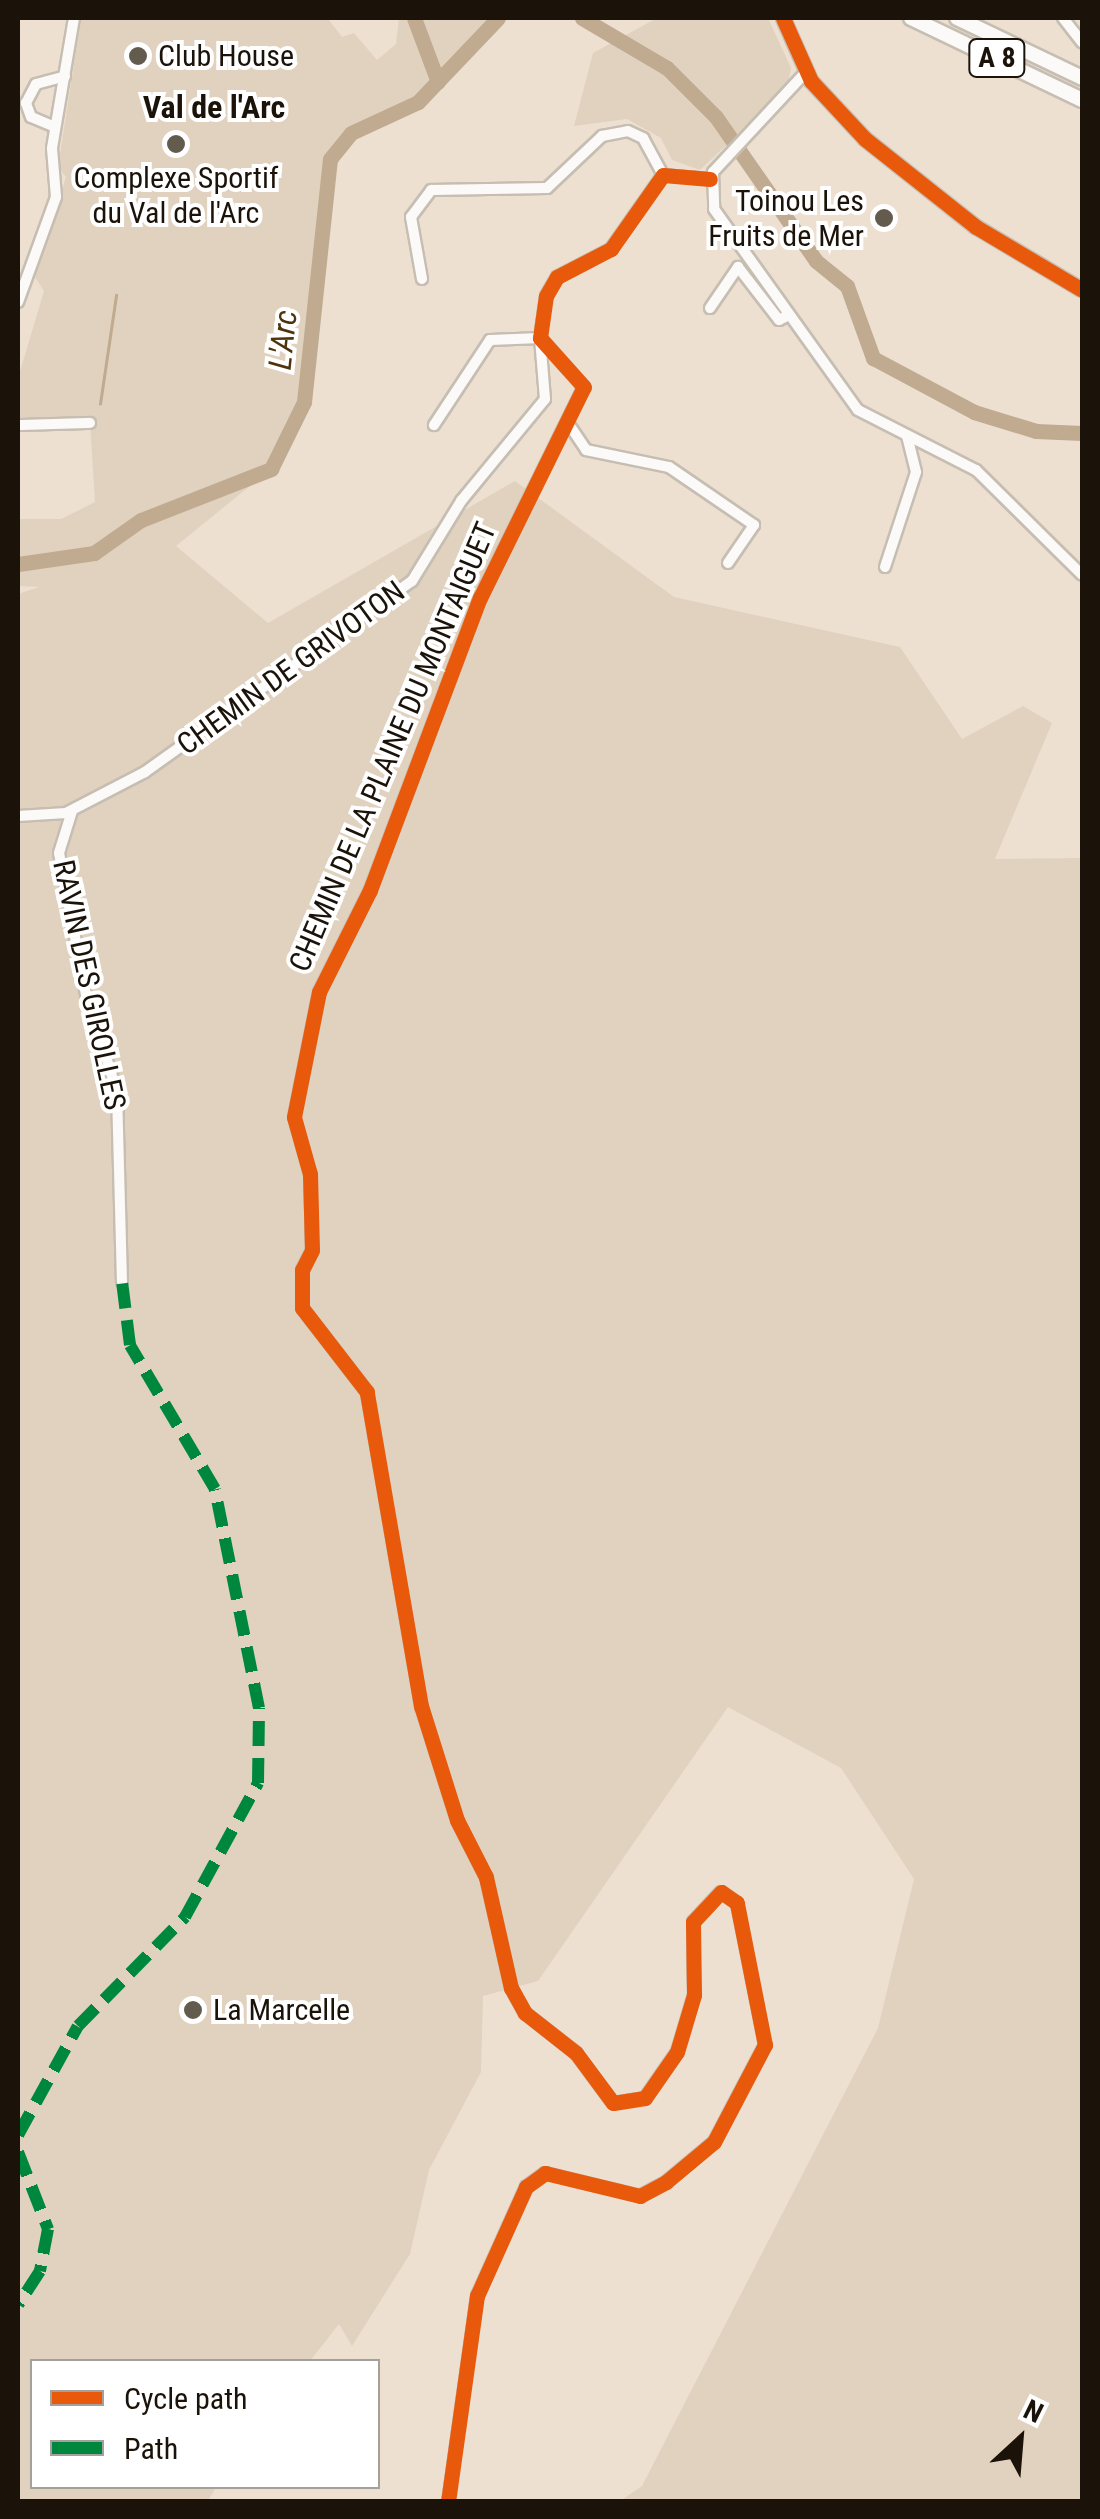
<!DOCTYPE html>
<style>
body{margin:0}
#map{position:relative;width:1100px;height:2519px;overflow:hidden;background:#ede0d1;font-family:"Roboto Condensed",sans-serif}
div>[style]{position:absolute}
.green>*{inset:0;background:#e1d2bf}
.stream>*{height:2.5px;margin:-1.25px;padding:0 1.25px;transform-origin:1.25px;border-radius:1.25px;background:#c0aa90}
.river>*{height:15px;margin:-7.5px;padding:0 7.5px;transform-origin:7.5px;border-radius:7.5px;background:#c0aa90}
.roads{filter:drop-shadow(2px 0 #c6beb2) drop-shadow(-2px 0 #c6beb2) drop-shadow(0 2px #c6beb2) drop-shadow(0 -2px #c6beb2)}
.minor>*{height:10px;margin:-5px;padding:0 5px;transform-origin:5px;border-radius:5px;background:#fcfaf8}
.major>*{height:12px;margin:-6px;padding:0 6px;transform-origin:6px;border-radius:6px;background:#fcfaf8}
.highway>*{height:14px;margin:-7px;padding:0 7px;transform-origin:7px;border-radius:7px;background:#fcfaf8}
.quiet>*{height:12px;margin-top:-6px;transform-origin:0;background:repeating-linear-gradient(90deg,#00873e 0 25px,transparent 0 37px)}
.cycleway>*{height:15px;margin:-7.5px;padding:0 7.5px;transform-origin:7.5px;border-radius:7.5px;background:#e8590c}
.dots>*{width:28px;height:28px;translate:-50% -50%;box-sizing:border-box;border:5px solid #fff;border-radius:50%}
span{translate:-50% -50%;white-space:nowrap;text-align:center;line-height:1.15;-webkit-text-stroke:8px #fff;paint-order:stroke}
.shield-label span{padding:2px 8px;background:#fff;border:2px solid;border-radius:8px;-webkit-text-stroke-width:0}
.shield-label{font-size:28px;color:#1b1309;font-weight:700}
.poi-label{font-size:30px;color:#1b1309}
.left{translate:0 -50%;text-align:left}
.right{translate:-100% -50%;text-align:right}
.street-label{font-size:30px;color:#1b1309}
.neighbourhood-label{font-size:32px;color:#1b1309;font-weight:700}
.water-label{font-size:32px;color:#4f330b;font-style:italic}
.frame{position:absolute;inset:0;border:20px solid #1b1309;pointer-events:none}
.legend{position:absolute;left:30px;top:2359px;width:350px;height:130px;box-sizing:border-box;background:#fff;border:2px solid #a4a19d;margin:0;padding:12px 18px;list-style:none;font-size:30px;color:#1b1309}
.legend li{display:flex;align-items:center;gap:20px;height:50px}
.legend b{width:50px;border:2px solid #a4a19d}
.north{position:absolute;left:970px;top:2389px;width:100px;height:100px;-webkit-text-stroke:8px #fff;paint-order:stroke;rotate:26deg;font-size:28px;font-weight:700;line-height:40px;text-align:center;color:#1b1309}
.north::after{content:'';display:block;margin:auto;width:35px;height:45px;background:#1b1309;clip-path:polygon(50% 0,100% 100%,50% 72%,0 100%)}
</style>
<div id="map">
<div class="green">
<i style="clip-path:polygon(81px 18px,328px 19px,342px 37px,354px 33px,377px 60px,396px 44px,399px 18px,498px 18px,418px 102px,339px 144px,324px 181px,297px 426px,271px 469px,176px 546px,268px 623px,515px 481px,674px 597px,900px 647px,962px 739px,1023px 706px,1052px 723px,995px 859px,1082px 858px,1082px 2501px,620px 2501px,642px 2486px,878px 2028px,914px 1879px,841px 1768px,728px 1707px,538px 1981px,483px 1996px,481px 2072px,429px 2170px,410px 2254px,352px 2346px,339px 2324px,310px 2361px,32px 2362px,32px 2486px,216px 2487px,208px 2501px,18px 2502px,18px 594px,39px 587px,18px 586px,18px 519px,61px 519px,95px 502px,90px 422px,18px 422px,18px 378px,44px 291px,35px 277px,66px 177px,58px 167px)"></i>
<i style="clip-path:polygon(657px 18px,768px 18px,791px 68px,787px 88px,700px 170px,672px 160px,661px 138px,627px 119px,574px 126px,593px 53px)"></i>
</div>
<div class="stream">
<i style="left:100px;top:404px;width:110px;rotate:-81.6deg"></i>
</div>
<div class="river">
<i style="left:414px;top:18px;width:68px;rotate:69.4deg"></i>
<i style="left:582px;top:18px;width:99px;rotate:30.5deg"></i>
<i style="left:667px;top:68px;width:69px;rotate:45deg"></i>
<i style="left:716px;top:117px;width:175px;rotate:55.2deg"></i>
<i style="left:816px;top:261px;width:40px;rotate:39deg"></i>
<i style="left:847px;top:286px;width:77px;rotate:70.1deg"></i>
<i style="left:873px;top:358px;width:115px;rotate:28.1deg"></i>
<i style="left:974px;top:412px;width:65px;rotate:17deg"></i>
<i style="left:1036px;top:431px;width:46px;rotate:2.5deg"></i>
<i style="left:18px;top:564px;width:77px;rotate:-8.2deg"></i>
<i style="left:94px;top:553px;width:57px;rotate:-35.1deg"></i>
<i style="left:141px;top:520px;width:140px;rotate:-21.4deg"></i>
<i style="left:271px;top:469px;width:75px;rotate:-63.8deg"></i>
<i style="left:304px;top:402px;width:244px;rotate:-83.9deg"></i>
<i style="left:330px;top:159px;width:33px;rotate:-51deg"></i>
<i style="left:351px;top:133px;width:74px;rotate:-24.8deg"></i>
<i style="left:418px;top:102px;width:116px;rotate:-46.4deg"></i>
</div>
<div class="roads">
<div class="minor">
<i style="left:1063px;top:18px;width:31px;rotate:52deg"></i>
<i style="left:806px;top:72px;width:137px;rotate:132.9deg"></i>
<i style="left:713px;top:172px;width:37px;rotate:88deg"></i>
<i style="left:714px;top:209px;width:247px;rotate:54.4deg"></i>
<i style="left:858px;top:410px;width:132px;rotate:27deg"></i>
<i style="left:976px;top:470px;width:149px;rotate:44.7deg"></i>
<i style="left:55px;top:127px;width:26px;rotate:-157deg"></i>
<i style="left:31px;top:117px;width:15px;rotate:-110deg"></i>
<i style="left:26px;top:103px;width:21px;rotate:-62deg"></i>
<i style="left:36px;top:84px;width:30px;rotate:-15deg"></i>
<i style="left:422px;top:279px;width:63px;rotate:-100.1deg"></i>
<i style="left:411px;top:217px;width:34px;rotate:-53deg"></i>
<i style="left:431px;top:190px;width:116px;rotate:-1deg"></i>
<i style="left:547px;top:188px;width:76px;rotate:-43.4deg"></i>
<i style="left:602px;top:136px;width:26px;rotate:-11deg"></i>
<i style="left:628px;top:131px;width:17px;rotate:25deg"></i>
<i style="left:643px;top:138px;width:42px;rotate:61.6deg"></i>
<i style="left:18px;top:302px;width:112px;rotate:-70.1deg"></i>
<i style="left:56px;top:197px;width:49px;rotate:-94.7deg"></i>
<i style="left:52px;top:148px;width:132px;rotate:-80.4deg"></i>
<i style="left:710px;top:308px;width:50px;rotate:-55.7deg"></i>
<i style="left:738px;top:267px;width:67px;rotate:52.3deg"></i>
<i style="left:779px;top:320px;width:11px;rotate:-27deg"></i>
<i style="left:568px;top:423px;width:32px;rotate:56deg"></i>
<i style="left:586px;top:450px;width:85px;rotate:11.6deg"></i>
<i style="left:669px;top:467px;width:103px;rotate:34.3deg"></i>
<i style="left:754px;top:525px;width:46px;rotate:124.4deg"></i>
<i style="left:18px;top:425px;width:72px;rotate:-1.6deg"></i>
<i style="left:885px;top:567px;width:100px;rotate:-71.9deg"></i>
<i style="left:916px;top:472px;width:36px;rotate:-104deg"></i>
<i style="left:72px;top:811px;width:44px;rotate:107.2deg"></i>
<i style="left:59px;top:853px;width:144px;rotate:79.2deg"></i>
<i style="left:86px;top:994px;width:103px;rotate:72.4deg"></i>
<i style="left:117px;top:1092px;width:190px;rotate:88.5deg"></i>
<i style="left:18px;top:816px;width:48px;rotate:-3.6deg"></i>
<i style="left:66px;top:813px;width:89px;rotate:-27.4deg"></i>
<i style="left:145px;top:772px;width:328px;rotate:-35.6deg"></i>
<i style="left:412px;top:581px;width:94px;rotate:-58.5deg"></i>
<i style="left:461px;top:501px;width:132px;rotate:-50.5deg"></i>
<i style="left:545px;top:399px;width:61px;rotate:-94.7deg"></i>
<i style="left:540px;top:338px;width:50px;rotate:177.7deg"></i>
<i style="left:490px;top:340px;width:102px;rotate:123.4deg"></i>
<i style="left:448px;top:2502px;width:208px;rotate:-82deg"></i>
<i style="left:477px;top:2296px;width:120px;rotate:-65.8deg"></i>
<i style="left:526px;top:2187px;width:24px;rotate:-36deg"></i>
<i style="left:545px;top:2173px;width:98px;rotate:13.6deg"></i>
<i style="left:640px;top:2196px;width:30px;rotate:-28deg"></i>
<i style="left:666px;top:2182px;width:62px;rotate:-39.8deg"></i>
<i style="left:714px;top:2142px;width:110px;rotate:-62.3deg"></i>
<i style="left:765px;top:2045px;width:145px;rotate:-101.2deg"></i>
<i style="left:737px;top:1903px;width:19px;rotate:-145deg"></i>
<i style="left:721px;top:1892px;width:41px;rotate:133deg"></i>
<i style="left:693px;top:1922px;width:73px;rotate:89.2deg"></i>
<i style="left:694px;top:1995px;width:59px;rotate:106.6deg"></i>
<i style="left:677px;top:2052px;width:56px;rotate:124.8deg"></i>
<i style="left:645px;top:2098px;width:32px;rotate:171deg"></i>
<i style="left:613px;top:2103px;width:62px;rotate:-126.5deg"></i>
<i style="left:576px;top:2053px;width:65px;rotate:-141.9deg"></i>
<i style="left:525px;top:2013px;width:29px;rotate:-119deg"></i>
<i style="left:511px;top:1988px;width:114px;rotate:-102.7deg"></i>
<i style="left:486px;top:1877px;width:64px;rotate:-117deg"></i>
<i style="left:457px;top:1820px;width:120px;rotate:-107.5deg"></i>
<i style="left:421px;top:1706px;width:319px;rotate:-99.8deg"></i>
<i style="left:367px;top:1392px;width:106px;rotate:-127.7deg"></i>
<i style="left:302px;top:1308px;width:38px;rotate:-90deg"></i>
<i style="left:302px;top:1270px;width:22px;rotate:-63deg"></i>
<i style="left:312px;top:1250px;width:76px;rotate:-91.5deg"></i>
<i style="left:310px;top:1174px;width:59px;rotate:-105.7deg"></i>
<i style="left:294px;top:1117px;width:127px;rotate:-78.7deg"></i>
<i style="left:319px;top:992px;width:114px;rotate:-63.4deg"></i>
<i style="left:370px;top:890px;width:312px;rotate:-69.4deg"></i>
<i style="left:480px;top:598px;width:235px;rotate:-63.8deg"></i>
<i style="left:584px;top:387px;width:66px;rotate:-131.9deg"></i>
<i style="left:540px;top:338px;width:42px;rotate:-81.9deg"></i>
<i style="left:546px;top:296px;width:22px;rotate:-60deg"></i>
<i style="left:557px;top:277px;width:61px;rotate:-27.4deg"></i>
<i style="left:611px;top:249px;width:90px;rotate:-54.9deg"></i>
<i style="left:663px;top:175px;width:47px;rotate:4.9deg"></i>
</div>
<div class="major">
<i style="left:783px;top:18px;width:69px;rotate:66deg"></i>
<i style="left:811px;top:81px;width:79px;rotate:47deg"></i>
<i style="left:865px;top:139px;width:142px;rotate:38.4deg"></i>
<i style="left:976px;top:227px;width:123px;rotate:30.7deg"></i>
</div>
<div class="highway">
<i style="left:911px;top:18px;width:190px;rotate:25.6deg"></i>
<i style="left:957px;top:18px;width:139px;rotate:25.6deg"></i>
</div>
</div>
<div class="quiet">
<i style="left:18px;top:2135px;width:124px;rotate:-61.2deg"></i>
<i style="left:78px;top:2026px;width:153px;rotate:-45.5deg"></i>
<i style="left:185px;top:1917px;width:153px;rotate:-61.4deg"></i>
<i style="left:258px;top:1783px;width:75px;rotate:-89.2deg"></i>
<i style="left:259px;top:1708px;width:223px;rotate:-101.4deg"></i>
<i style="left:215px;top:1489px;width:167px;rotate:-120.6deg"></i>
<i style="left:130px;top:1345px;width:64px;rotate:-97.2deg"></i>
<i style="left:18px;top:2152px;width:83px;rotate:68.7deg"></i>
<i style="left:48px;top:2229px;width:43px;rotate:100.8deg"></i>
<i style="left:40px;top:2271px;width:40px;rotate:122.9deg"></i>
</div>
<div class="cycleway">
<i style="left:783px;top:18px;width:69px;rotate:66deg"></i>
<i style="left:811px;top:81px;width:79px;rotate:47deg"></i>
<i style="left:865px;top:139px;width:142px;rotate:38.4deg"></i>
<i style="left:976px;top:227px;width:123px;rotate:30.7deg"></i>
<i style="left:448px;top:2502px;width:208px;rotate:-82deg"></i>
<i style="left:477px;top:2296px;width:120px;rotate:-65.8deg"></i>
<i style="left:526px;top:2187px;width:24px;rotate:-36deg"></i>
<i style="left:545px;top:2173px;width:98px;rotate:13.6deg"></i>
<i style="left:640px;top:2196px;width:30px;rotate:-28deg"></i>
<i style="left:666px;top:2182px;width:62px;rotate:-39.8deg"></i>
<i style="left:714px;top:2142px;width:110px;rotate:-62.3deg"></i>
<i style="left:765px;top:2045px;width:145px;rotate:-101.2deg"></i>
<i style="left:737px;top:1903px;width:19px;rotate:-145deg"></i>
<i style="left:721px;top:1892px;width:41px;rotate:133deg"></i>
<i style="left:693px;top:1922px;width:73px;rotate:89.2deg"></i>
<i style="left:694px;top:1995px;width:59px;rotate:106.6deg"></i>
<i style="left:677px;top:2052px;width:56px;rotate:124.8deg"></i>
<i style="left:645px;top:2098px;width:32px;rotate:171deg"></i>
<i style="left:613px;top:2103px;width:62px;rotate:-126.5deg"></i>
<i style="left:576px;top:2053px;width:65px;rotate:-141.9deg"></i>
<i style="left:525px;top:2013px;width:29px;rotate:-119deg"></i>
<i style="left:511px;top:1988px;width:114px;rotate:-102.7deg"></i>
<i style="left:486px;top:1877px;width:64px;rotate:-117deg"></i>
<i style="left:457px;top:1820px;width:120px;rotate:-107.5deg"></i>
<i style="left:421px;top:1706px;width:319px;rotate:-99.8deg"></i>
<i style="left:367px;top:1392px;width:106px;rotate:-127.7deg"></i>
<i style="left:302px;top:1308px;width:38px;rotate:-90deg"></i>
<i style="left:302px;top:1270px;width:22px;rotate:-63deg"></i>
<i style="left:312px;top:1250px;width:76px;rotate:-91.5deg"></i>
<i style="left:310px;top:1174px;width:59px;rotate:-105.7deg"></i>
<i style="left:294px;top:1117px;width:127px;rotate:-78.7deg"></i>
<i style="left:319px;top:992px;width:114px;rotate:-63.4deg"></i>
<i style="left:370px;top:890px;width:312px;rotate:-69.4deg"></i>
<i style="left:480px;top:598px;width:235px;rotate:-63.8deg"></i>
<i style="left:584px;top:387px;width:66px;rotate:-131.9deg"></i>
<i style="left:540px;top:338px;width:42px;rotate:-81.9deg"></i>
<i style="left:546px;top:296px;width:22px;rotate:-60deg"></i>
<i style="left:557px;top:277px;width:61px;rotate:-27.4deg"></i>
<i style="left:611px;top:249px;width:90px;rotate:-54.9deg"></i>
<i style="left:663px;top:175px;width:47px;rotate:4.9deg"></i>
</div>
<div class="dots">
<i style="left:138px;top:56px;background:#645b4f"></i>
<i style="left:176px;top:144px;background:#645b4f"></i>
<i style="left:884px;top:218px;background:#645b4f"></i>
<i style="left:193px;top:2010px;background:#645b4f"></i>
</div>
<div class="shield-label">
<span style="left:997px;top:58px">A 8</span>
</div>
<div class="poi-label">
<span class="left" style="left:158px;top:56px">Club House</span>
<span style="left:176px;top:195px">Complexe Sportif<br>du Val de l'Arc</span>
<span class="right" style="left:864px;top:218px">Toinou Les<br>Fruits de Mer</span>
<span class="left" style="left:213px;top:2010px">La Marcelle</span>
</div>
<div class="street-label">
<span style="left:291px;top:668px;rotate:-36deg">CHEMIN DE GRIVOTON</span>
<span style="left:393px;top:747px;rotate:-67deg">CHEMIN DE LA PLAINE DU MONTAIGUET</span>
<span style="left:89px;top:985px;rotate:78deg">RAVIN DES GIROLLES</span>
</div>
<div class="neighbourhood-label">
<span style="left:214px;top:107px">Val de l'Arc</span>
</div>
<div class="water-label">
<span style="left:283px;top:340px;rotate:-84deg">L'Arc</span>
</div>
<div class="frame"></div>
<ul class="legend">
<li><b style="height:12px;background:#e8590c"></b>Cycle path</li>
<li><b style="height:12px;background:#00873e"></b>Path</li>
</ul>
<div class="north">N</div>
</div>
